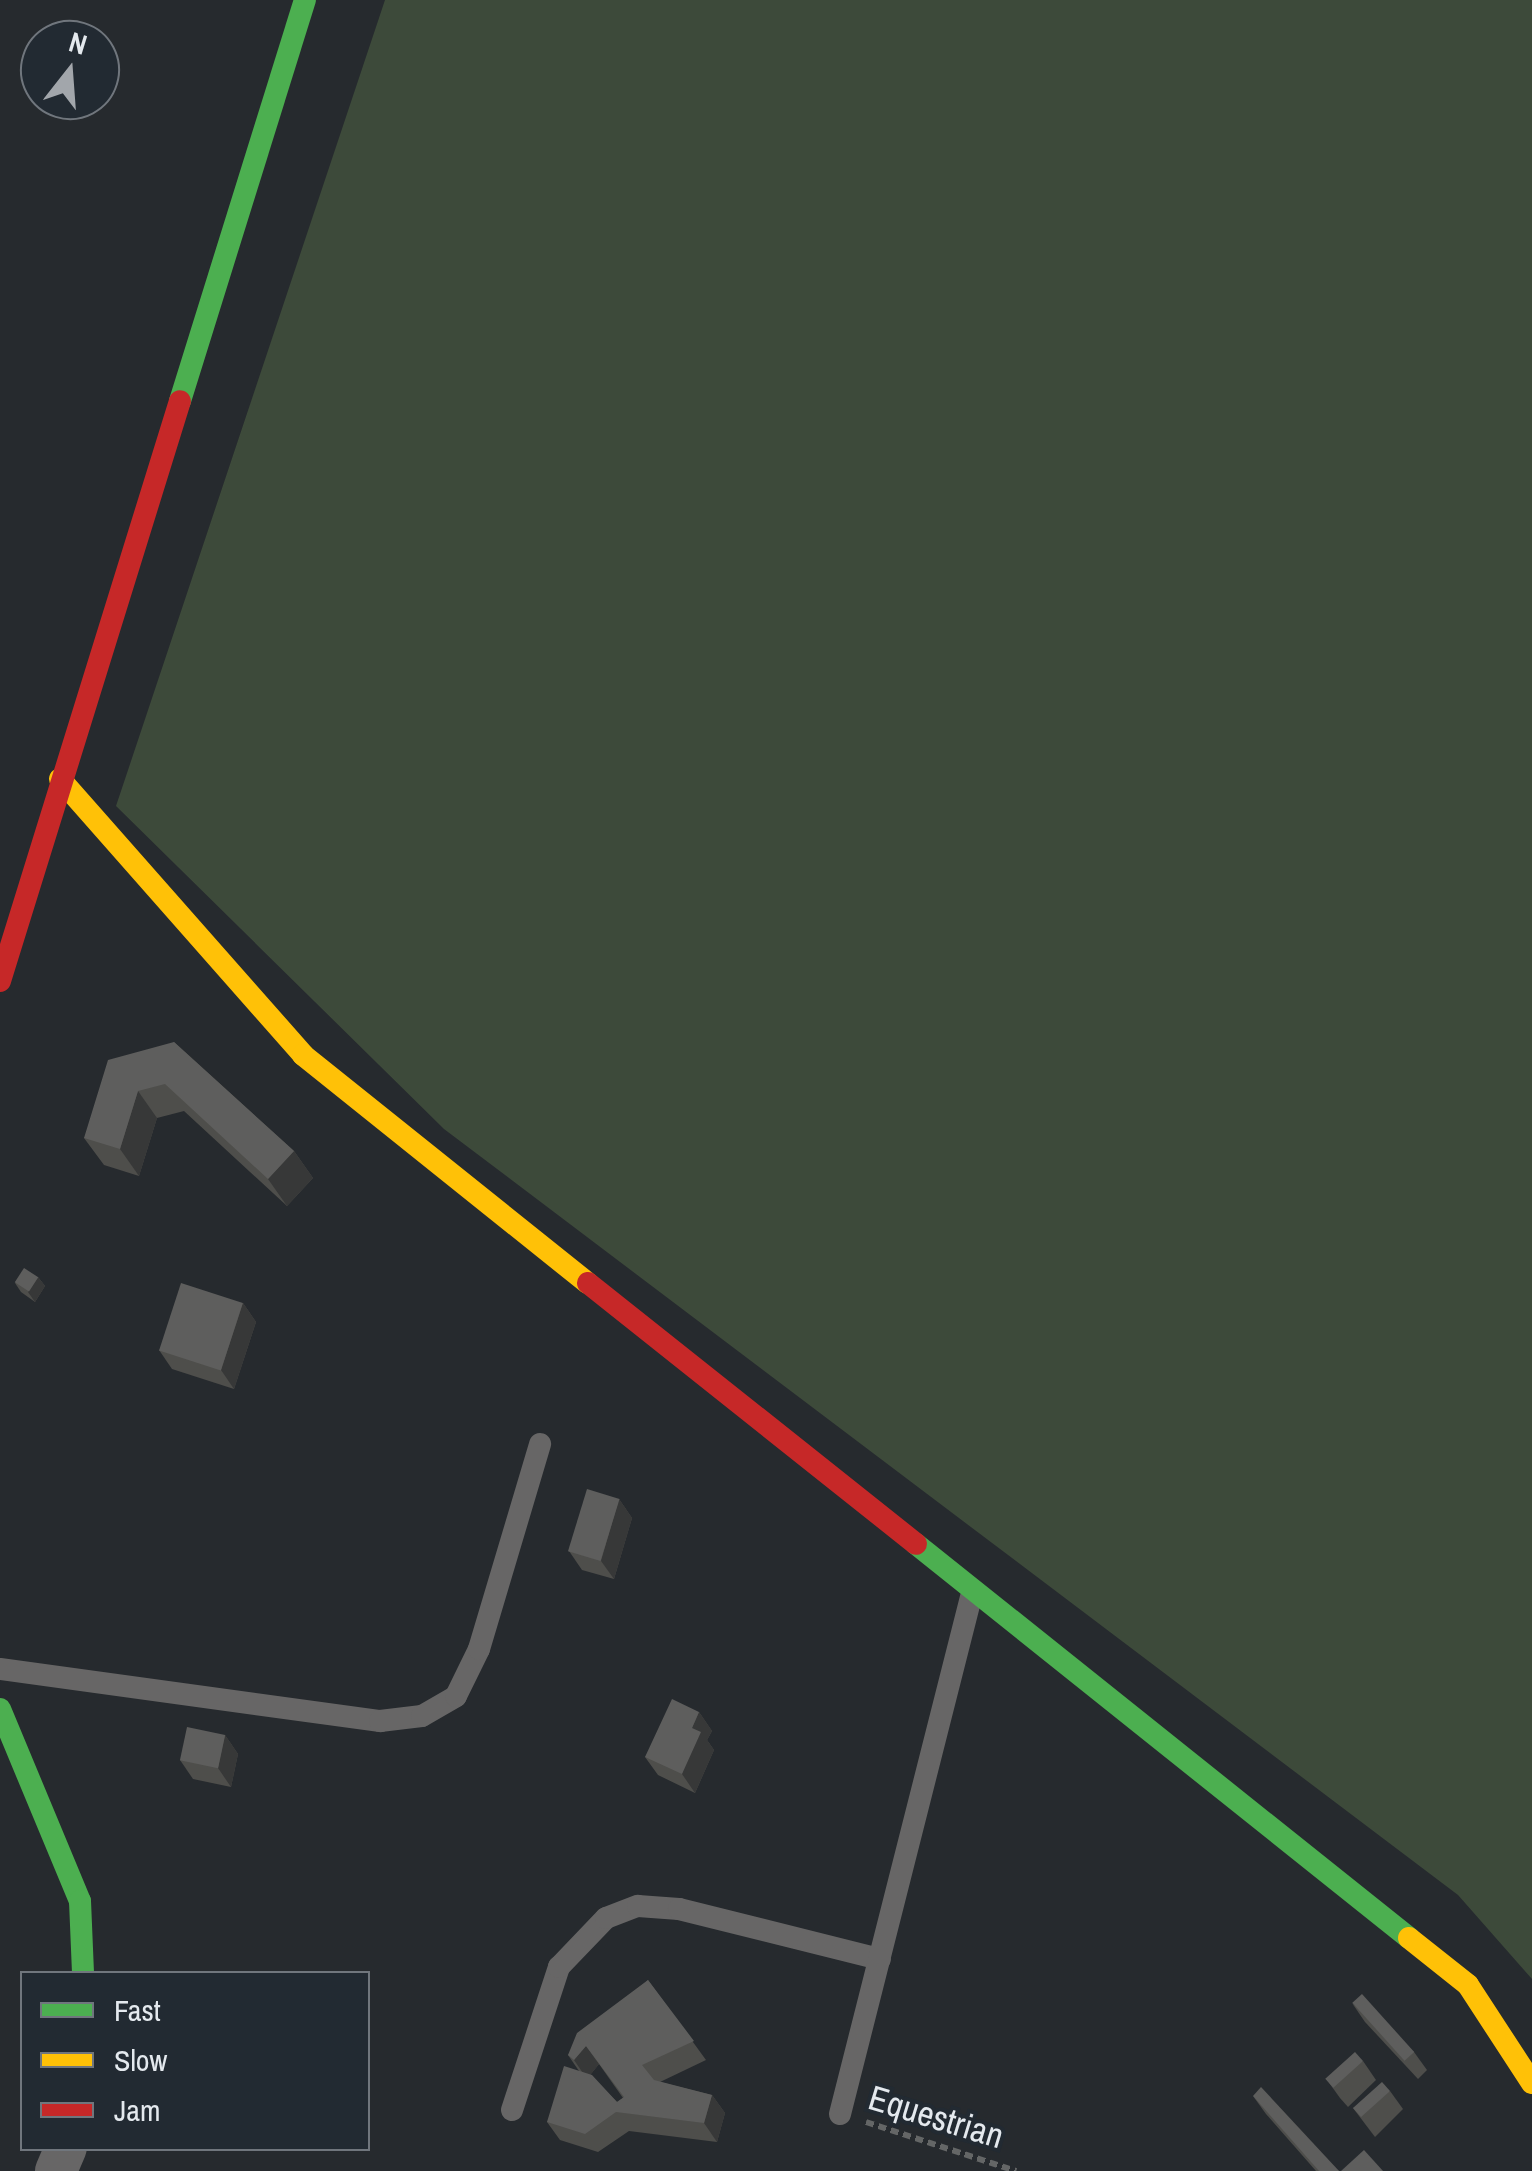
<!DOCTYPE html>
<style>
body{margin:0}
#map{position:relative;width:1532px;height:2171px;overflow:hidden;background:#262a2e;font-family:"Archivo Narrow",sans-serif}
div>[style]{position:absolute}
.green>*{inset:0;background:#3d4a3a}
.path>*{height:6px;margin-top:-3px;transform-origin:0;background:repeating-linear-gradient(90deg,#646666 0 8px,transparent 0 13px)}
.lane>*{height:22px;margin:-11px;padding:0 11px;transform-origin:11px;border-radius:11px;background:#676666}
.street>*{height:42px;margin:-21px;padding:0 21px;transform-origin:21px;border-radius:21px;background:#676666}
.fast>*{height:22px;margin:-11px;padding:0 11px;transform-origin:11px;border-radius:11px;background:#4caf50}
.slow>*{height:22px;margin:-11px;padding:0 11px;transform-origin:11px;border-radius:11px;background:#ffc107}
.jam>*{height:22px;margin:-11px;padding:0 11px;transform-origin:11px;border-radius:11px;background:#c62828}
.wall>*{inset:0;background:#4e4e4b}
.shaded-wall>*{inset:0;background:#373838}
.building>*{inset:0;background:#5e5e5d;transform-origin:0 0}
span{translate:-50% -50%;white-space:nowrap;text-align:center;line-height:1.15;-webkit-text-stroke:8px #222a32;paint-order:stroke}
.street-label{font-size:35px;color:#e4e9ee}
.legend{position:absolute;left:20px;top:1971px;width:350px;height:180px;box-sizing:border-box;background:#222a32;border:2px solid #70767d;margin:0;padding:12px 18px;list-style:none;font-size:30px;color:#e4e9ee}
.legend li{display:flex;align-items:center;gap:20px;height:50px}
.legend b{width:50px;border:2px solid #70767d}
.north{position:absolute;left:20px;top:20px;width:100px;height:100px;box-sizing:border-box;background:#222a32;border:2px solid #70767d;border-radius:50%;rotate:17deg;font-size:28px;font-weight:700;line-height:40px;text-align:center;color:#e4e9ee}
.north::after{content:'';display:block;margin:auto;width:35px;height:45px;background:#a2a6ab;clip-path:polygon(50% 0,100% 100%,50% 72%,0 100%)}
</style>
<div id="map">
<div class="green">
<i style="clip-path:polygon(385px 0,1532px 0,1532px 1979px,1458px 1895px,444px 1129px,116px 806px)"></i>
</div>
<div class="path">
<i style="left:866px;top:2122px;width:158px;rotate:18.1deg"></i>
</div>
<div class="lane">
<i style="left:0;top:1669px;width:384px;rotate:7.8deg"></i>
<i style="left:380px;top:1721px;width:42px;rotate:-6.8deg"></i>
<i style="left:422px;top:1716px;width:39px;rotate:-30deg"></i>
<i style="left:456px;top:1696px;width:52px;rotate:-63.9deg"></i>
<i style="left:479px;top:1649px;width:214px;rotate:-73.4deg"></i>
<i style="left:512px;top:2110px;width:151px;rotate:-71.8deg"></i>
<i style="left:559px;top:1967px;width:68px;rotate:-46.2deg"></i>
<i style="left:606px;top:1918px;width:34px;rotate:-21deg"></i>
<i style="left:638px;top:1906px;width:41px;rotate:4.2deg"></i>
<i style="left:679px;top:1909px;width:207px;rotate:14deg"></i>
<i style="left:840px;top:2114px;width:537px;rotate:-75.78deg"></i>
</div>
<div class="street">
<i style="left:56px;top:2171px;width:25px;rotate:-67deg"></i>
</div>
<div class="fast">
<i style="left:180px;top:401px;width:420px;rotate:-72.7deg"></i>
<i style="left:916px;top:1544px;width:631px;rotate:38.63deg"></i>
<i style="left:0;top:1709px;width:208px;rotate:67.4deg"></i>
<i style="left:80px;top:1901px;width:73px;rotate:87.6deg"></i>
</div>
<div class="slow">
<i style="left:60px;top:779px;width:368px;rotate:48.6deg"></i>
<i style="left:303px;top:1055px;width:365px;rotate:38.7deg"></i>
<i style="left:1409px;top:1938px;width:75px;rotate:38.5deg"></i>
<i style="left:1468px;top:1985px;width:117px;rotate:56.9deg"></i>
</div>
<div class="jam">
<i style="left:0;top:981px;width:607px;rotate:-72.76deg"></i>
<i style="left:588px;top:1283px;width:419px;rotate:38.5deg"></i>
</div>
<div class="wall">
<i style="clip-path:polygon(174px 1042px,294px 1151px,313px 1178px,287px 1206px,184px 1111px,157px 1118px,139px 1176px,104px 1165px,84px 1138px)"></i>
<i style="clip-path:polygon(38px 1277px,45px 1286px,35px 1302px,21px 1292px,15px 1283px)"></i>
<i style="clip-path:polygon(243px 1303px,256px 1322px,234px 1389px,172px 1369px,159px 1350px)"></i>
<i style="clip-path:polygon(619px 1499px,632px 1518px,614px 1579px,582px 1570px,569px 1551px)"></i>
<i style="clip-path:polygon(699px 1712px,712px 1731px,707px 1740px,714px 1750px,695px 1793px,658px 1775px,645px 1757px)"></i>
<i style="clip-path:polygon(225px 1735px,238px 1754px,231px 1787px,193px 1779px,180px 1760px)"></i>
<i style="clip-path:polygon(evenodd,648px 1980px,706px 2060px,660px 2082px,712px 2095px,725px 2113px,717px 2142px,629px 2131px,598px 2152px,560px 2140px,547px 2122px,579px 2071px,568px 2055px,648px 1980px,599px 2064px,623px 2098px,617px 2102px,590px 2075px,599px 2064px)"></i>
<i style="clip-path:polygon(1352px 2003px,1414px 2052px,1427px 2070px,1418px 2079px,1365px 2022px)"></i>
<i style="clip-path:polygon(1363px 2061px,1376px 2080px,1348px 2107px,1340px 2098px,1327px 2080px)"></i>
<i style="clip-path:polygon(1390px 2091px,1403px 2109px,1375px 2137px,1353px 2108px)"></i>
<i style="clip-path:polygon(1253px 2096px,1339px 2171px,1316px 2171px,1266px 2114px)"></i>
</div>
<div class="shaded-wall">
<i style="clip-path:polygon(138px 1091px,157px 1118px,139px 1176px,120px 1149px)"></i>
<i style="clip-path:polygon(294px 1151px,313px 1178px,287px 1206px,268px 1179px)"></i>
<i style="clip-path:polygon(38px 1277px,45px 1286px,35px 1302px,28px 1292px)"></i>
<i style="clip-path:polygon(243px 1303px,256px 1322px,234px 1389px,221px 1370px)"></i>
<i style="clip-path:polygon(619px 1499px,632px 1518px,614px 1579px,601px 1561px)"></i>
<i style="clip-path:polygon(699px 1712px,712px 1731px,707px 1740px,714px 1750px,695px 1793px,682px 1774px,692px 1728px)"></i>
<i style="clip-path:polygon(225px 1735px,238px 1754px,231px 1787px,218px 1768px)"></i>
<i style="clip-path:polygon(586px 2046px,599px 2064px,587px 2079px,574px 2060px)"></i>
<i style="clip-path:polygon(712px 2095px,725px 2113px,717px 2142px,704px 2123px)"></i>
</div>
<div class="building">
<i style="clip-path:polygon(174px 1042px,294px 1151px,268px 1179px,165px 1084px,138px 1091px,120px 1149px,84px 1138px,108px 1060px)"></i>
<i style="left:24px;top:1268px;width:17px;height:17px;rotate:33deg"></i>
<i style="left:181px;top:1283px;width:65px;height:71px;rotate:18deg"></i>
<i style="left:587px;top:1489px;width:34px;height:65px;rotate:17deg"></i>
<i style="clip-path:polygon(672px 1699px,699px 1712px,692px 1728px,701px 1732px,682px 1774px,645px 1757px)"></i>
<i style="left:187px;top:1727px;width:39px;height:34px;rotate:12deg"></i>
<i style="clip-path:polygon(648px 1980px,694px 2041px,642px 2065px,654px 2080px,712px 2095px,704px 2123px,616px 2112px,585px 2134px,547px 2122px,564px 2066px,592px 2075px,617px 2102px,624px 2097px,586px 2046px,574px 2060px,568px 2055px,577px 2033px)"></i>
<i style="left:1362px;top:1994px;width:78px;height:13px;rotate:48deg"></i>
<i style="left:1355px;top:2052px;width:12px;height:40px;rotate:48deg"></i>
<i style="left:1382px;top:2082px;width:12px;height:39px;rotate:48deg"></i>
<i style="clip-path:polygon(1261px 2087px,1339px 2171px,1319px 2171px,1253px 2096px)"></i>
<i style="clip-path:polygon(1364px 2150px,1383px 2171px,1341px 2171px)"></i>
</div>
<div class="street-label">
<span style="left:936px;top:2117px;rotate:17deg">Equestrian</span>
</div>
<ul class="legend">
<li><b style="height:12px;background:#4caf50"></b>Fast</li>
<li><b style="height:12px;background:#ffc107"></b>Slow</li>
<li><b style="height:12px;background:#c62828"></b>Jam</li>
</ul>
<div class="north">N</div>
</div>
